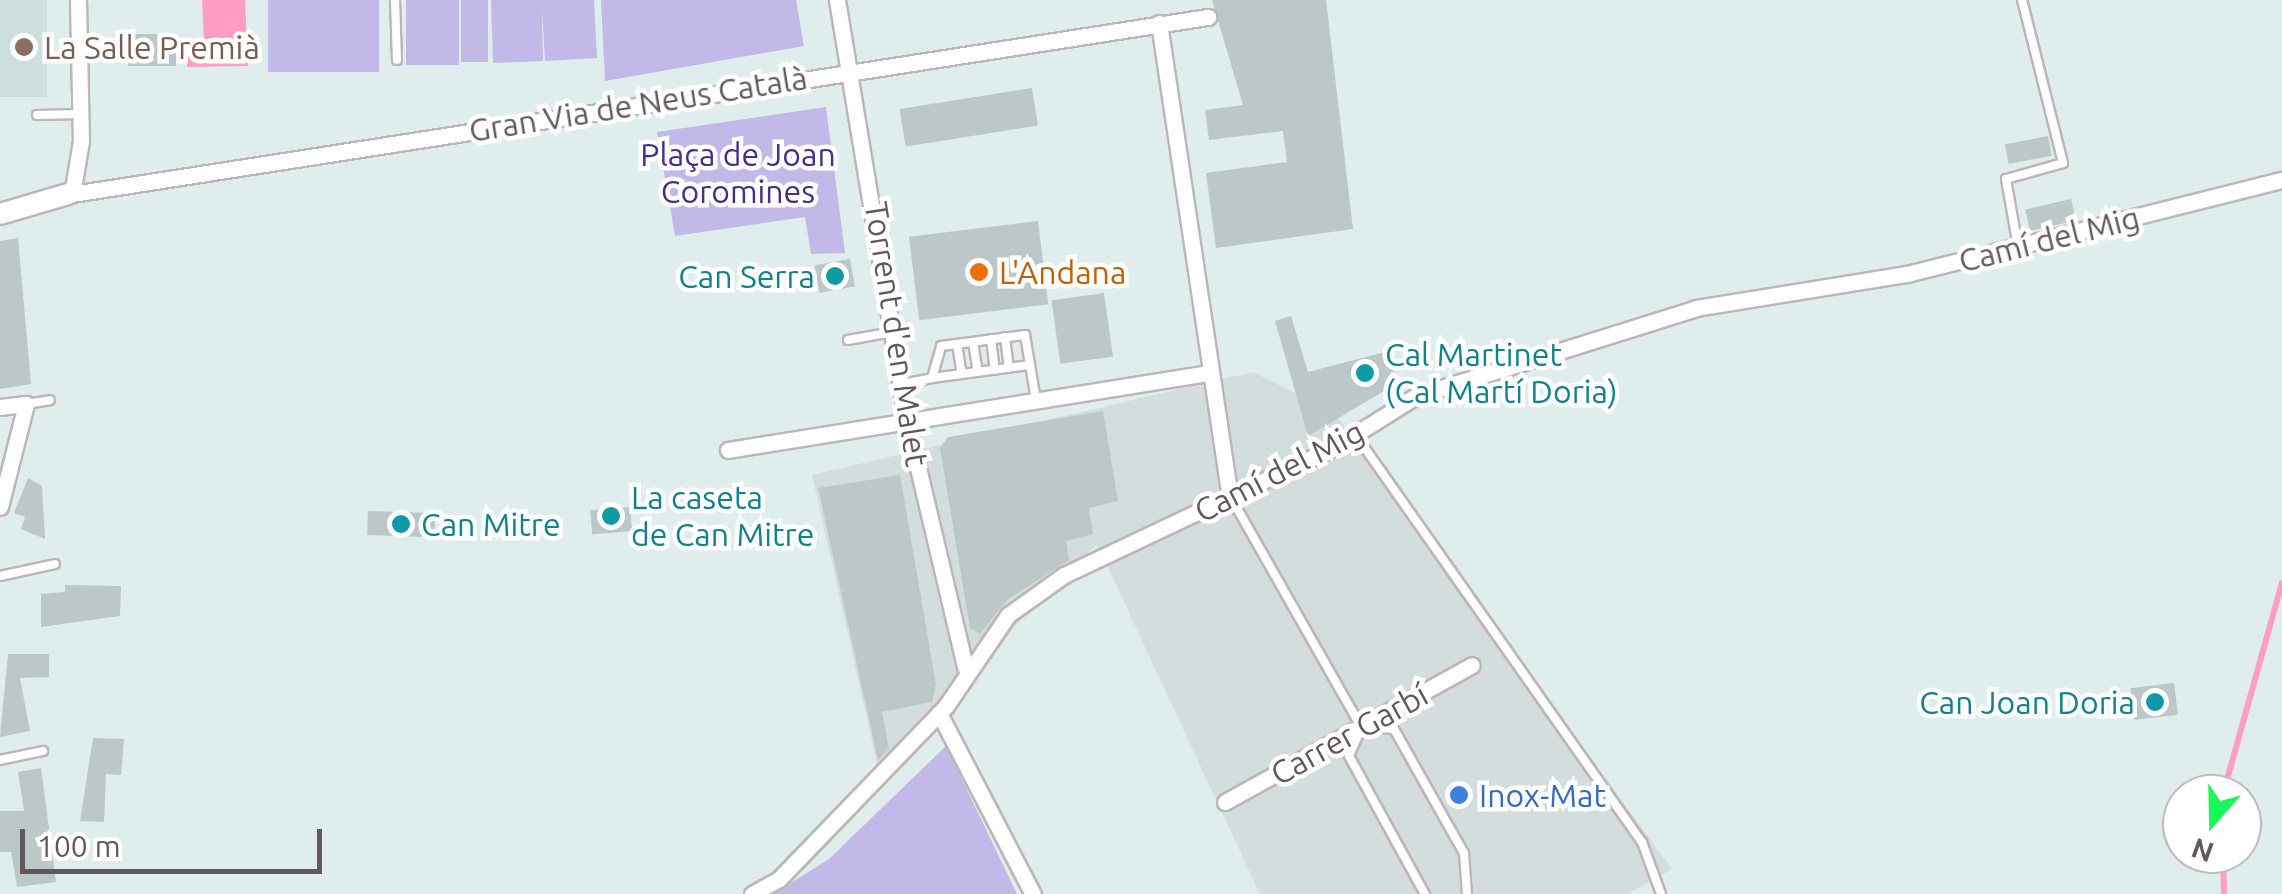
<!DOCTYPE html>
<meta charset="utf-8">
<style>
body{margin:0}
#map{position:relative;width:2282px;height:894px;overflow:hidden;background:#dfeded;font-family:Ubuntu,sans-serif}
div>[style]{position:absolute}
.industrial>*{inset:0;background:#d4dddd}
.education>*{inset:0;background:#cedddd;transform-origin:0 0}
.green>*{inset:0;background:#c2b9e8;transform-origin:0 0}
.water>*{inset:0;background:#ff9ec2}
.stream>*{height:6px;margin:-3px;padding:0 3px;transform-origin:3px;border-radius:3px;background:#ff9ec2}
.building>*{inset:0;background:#bcc7c7;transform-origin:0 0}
.roads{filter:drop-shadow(2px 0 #beb5b7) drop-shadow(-2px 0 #beb5b7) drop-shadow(0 2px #beb5b7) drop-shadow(0 -2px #beb5b7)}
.service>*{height:8px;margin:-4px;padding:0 4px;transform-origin:4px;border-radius:4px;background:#fff}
.minor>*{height:15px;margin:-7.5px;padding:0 7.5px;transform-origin:7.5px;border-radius:7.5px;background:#fff}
.tertiary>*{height:20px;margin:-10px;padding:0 10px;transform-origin:10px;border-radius:10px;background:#fff}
.dots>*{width:28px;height:28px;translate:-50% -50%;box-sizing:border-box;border:5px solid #fff;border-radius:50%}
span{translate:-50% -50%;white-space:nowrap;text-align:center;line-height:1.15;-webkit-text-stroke:9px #fff;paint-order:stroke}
.education-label{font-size:32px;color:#785e54}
.left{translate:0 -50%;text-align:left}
.street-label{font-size:32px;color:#62585b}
.park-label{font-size:32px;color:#452e8c}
.food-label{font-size:32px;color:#c56008}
.culture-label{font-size:32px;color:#0d838f}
.right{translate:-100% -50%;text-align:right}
.shop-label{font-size:32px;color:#366cbe}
.north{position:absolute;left:2162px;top:774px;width:100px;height:100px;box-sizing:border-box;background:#fff;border:2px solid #c0bcbd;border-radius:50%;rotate:200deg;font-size:28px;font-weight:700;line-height:40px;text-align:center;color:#62585b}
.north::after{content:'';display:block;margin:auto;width:35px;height:45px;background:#1af857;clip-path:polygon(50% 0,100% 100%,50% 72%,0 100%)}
.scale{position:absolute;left:20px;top:829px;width:302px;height:45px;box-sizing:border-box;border:5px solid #62585b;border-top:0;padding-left:12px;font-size:30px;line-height:35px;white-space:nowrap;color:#62585b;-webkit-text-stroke:8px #fff;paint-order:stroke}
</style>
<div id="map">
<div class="industrial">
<i style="clip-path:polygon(1253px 372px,1334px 412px,1672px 869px,1628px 894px,1260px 894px,1097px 544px,877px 763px,812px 475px)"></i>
</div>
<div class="education">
<i style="left:0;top:0;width:47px;height:97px"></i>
</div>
<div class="green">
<i style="left:268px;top:0;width:111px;height:72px"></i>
<i style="left:406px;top:0;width:53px;height:65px"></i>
<i style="left:461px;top:0;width:27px;height:62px"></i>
<i style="clip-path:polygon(491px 0,594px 0,597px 58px,545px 61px,542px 8px,543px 61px,493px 63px)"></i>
<i style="clip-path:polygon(601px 0,796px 0,804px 46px,605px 81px)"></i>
<i style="clip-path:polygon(826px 107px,845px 253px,811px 254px,805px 217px,675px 236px,657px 132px)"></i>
<i style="clip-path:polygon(946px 746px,1017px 894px,773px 894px,829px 859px)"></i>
</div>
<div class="water">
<i style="clip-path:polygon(202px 0,245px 0,248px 66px,187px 67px,188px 45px,204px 43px)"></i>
</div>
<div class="stream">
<i style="left:2223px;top:794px;width:219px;rotate:-74.4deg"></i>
<i style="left:2223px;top:854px;width:40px;rotate:88.6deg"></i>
</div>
<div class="building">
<i style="clip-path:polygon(1212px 0,1326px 0,1353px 229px,1216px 248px,1206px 173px,1287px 162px,1283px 131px,1209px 140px,1205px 110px,1243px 105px)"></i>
<i style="left:176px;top:34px;width:32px;height:48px;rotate:90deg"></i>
<i style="left:1032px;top:88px;width:38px;height:134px;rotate:81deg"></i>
<i style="left:2048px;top:136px;width:20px;height:44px;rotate:79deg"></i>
<i style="left:2071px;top:199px;width:22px;height:47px;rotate:77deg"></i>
<i style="left:1038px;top:221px;width:84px;height:130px;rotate:83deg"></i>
<i style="clip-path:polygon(18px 238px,31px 384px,0 389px,0 241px)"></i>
<i style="left:850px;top:259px;width:28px;height:36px;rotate:80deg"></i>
<i style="left:1104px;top:293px;width:64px;height:53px;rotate:82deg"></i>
<i style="clip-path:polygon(1291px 316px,1308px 372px,1389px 351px,1396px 384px,1308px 436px,1275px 321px)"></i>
<i style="clip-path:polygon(1103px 411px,1118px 501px,1089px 508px,1093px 534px,1066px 541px,1069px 560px,1007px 600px,980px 634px,970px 628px,940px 448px,948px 437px)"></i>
<i style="clip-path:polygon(900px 475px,936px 685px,932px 702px,882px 712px,889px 749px,878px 760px,818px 488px)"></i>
<i style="clip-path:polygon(28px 478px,42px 486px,45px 539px,21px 529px,25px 517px,14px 513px)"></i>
<i style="left:630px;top:507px;width:24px;height:40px;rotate:85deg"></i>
<i style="left:368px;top:511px;width:67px;height:24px;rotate:2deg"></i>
<i style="clip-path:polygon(65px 585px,121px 586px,120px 616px,41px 627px,41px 594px,65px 592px)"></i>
<i style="clip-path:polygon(8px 654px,49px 654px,49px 677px,20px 678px,30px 731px,0 737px)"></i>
<i style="left:2174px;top:683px;width:32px;height:44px;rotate:83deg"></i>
<i style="clip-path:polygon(93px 738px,124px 739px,121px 775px,106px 774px,104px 822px,80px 821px)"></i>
<i style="clip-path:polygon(41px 768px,56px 882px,17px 887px,11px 852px,0 852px,0 811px,24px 811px,18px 772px)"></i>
</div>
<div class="roads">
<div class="service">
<i style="left:395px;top:0;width:60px;rotate:88.1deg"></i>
<i style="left:37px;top:115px;width:43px;rotate:-1.3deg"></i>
<i style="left:2018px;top:247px;width:69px;rotate:-100deg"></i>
<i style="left:2006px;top:179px;width:59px;rotate:-15.7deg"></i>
<i style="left:2063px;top:163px;width:168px;rotate:-104.1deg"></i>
<i style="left:1005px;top:337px;width:31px;rotate:83deg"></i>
<i style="left:991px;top:339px;width:31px;rotate:83deg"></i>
<i style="left:848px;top:340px;width:46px;rotate:-10.1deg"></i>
<i style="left:973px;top:342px;width:30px;rotate:81deg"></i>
<i style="left:957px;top:344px;width:30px;rotate:81deg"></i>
<i style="left:932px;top:378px;width:99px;rotate:-7.6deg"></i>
<i style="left:902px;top:384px;width:31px;rotate:-11deg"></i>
<i style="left:932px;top:378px;width:33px;rotate:-74deg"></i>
<i style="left:941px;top:346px;width:85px;rotate:-7.5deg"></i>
<i style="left:1025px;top:335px;width:66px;rotate:80.4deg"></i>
<i style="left:26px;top:404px;width:24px;rotate:-9deg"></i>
<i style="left:1355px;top:434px;width:499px;rotate:54.9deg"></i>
<i style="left:1642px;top:842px;width:55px;rotate:69.9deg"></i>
<i style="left:1230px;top:496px;width:266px;rotate:60.4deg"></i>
<i style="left:0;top:576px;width:56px;rotate:-12.3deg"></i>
<i style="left:1366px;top:727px;width:28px;rotate:4deg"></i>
<i style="left:1394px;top:729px;width:142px;rotate:60.6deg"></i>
<i style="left:1464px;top:853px;width:41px;rotate:85.8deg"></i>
<i style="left:1360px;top:731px;width:27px;rotate:114deg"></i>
<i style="left:1349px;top:756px;width:158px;rotate:61.2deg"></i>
<i style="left:0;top:760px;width:44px;rotate:-11.8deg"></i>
</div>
<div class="minor">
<i style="left:78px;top:0;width:141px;rotate:88.8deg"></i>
<i style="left:81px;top:141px;width:54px;rotate:99.6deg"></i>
<i style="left:72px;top:194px;width:1150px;rotate:-8.86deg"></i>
<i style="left:837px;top:0;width:427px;rotate:80.6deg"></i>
<i style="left:907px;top:421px;width:253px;rotate:76.7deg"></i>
<i style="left:1159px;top:23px;width:478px;rotate:81.5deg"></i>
<i style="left:0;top:407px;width:26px;rotate:-7deg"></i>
<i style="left:26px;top:404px;width:106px;rotate:104.2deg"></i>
<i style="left:728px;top:450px;width:486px;rotate:-9.1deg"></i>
<i style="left:939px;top:713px;width:204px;rotate:62.6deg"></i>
<i style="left:1225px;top:802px;width:282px;rotate:-29deg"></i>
<i style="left:752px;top:894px;width:31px;rotate:-29deg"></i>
<i style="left:779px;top:879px;width:240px;rotate:-46deg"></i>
<i style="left:946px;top:706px;width:110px;rotate:-55.7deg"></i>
<i style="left:1008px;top:615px;width:69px;rotate:-35.5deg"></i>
<i style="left:1064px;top:575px;width:300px;rotate:-25.3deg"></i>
<i style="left:1335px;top:447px;width:96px;rotate:-32.2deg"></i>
<i style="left:1416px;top:396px;width:294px;rotate:-17.4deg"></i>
<i style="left:1696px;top:308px;width:214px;rotate:-9.2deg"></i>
<i style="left:1907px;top:274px;width:387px;rotate:-14.1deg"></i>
</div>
<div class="tertiary">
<i style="left:0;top:214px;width:71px;rotate:-16.4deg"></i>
</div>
</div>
<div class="dots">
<i style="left:24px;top:47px;background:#8d6e63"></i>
<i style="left:979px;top:272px;background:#e8710a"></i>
<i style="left:835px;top:276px;background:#0f9aa8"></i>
<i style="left:1365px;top:373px;background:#0f9aa8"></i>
<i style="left:611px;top:516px;background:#0f9aa8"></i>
<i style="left:401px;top:524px;background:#0f9aa8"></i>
<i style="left:2155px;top:702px;background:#0f9aa8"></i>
<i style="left:1459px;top:795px;background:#3f7fe0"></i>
</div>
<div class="education-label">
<span class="left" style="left:44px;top:47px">La Salle Premià</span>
</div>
<div class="street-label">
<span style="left:638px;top:104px;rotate:-9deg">Gran Via de Neus Català</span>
<span style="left:2049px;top:239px;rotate:-14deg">Camí del Mig</span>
<span style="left:897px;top:334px;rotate:81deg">Torrent d'en Malet</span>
<span style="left:1279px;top:471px;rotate:-27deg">Camí del Mig</span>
<span style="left:1349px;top:734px;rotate:-29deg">Carrer Garbí</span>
</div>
<div class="park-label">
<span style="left:738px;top:173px">Plaça de Joan<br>Coromines</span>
</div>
<div class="food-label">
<span class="left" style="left:999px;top:272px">L'Andana</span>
</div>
<div class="culture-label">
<span class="right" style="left:815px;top:276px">Can Serra</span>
<span class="left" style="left:1385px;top:373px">Cal Martinet<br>(Cal Martí Doria)</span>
<span class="left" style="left:631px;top:516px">La caseta<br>de Can Mitre</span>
<span class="left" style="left:421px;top:524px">Can Mitre</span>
<span class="right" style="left:2135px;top:702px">Can Joan Doria</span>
</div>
<div class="shop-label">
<span class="left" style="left:1479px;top:795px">Inox-Mat</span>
</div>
<div class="north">N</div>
<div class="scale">100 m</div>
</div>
